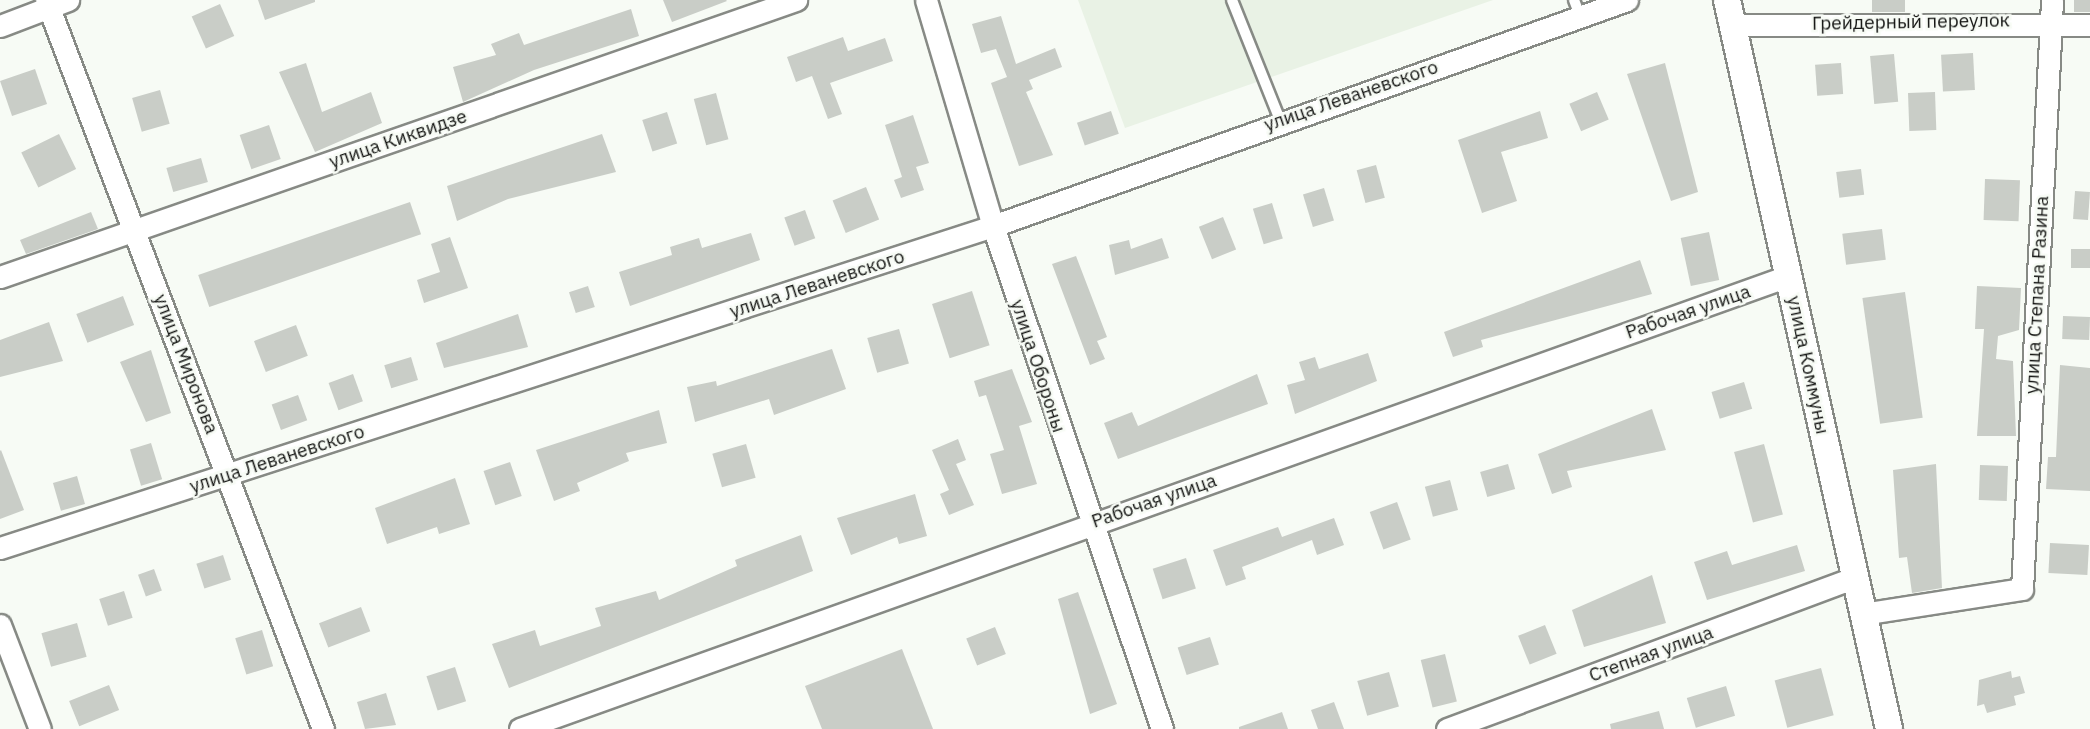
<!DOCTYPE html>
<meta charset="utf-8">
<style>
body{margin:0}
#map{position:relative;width:2090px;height:729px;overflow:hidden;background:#f7fbf5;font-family:"IBM Plex Sans",sans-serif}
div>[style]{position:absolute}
.built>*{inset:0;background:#e9f2e5}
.building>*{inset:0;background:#c9cdc7;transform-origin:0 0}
.roads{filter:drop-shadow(2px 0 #878a85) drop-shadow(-2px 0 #878a85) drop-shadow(0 2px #878a85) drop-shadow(0 -2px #878a85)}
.service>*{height:10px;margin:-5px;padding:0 5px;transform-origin:5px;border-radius:5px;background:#fff}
.minor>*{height:21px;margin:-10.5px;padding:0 10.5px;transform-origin:10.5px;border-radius:10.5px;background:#fff}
.tertiary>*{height:26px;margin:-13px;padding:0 13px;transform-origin:13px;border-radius:13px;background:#fff}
span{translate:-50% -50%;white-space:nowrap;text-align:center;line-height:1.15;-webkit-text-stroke:5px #f7fbf5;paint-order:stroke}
.street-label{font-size:19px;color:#151614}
</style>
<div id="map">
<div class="built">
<i style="clip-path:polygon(1078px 0,1493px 0,1125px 128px)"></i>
</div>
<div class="building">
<i style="clip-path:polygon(258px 0,315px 0,315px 2px,265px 20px)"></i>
<i style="clip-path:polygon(663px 0,726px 0,727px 1px,672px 22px)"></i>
<i style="left:1872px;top:0;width:33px;height:12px"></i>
<i style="left:2074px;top:0;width:16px;height:12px"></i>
<i style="left:220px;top:4px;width:35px;height:31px;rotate:66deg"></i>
<i style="clip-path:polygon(631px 9px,639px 36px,534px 70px,463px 102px,453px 67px,496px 55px,491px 44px,519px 33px,524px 45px)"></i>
<i style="clip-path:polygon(1001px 16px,1016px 64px,1055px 48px,1062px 67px,1029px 80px,1033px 89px,1026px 92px,1053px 155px,1019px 166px,991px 83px,1007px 77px,996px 49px,981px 53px,972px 24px)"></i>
<i style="clip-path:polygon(843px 37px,848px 51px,885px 38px,893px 61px,830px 83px,842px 114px,828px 119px,812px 76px,796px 82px,787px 57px)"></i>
<i style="left:1973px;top:53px;width:37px;height:32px;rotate:87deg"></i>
<i style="left:1894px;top:54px;width:48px;height:24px;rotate:85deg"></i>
<i style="clip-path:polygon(306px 63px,322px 112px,371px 92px,382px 123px,315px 152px,279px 72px)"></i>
<i style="clip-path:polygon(1665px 63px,1698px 192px,1671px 201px,1627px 74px)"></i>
<i style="left:1841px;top:63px;width:31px;height:26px;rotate:86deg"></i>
<i style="left:35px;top:69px;width:37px;height:37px;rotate:71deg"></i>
<i style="left:160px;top:90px;width:35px;height:29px;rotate:74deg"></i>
<i style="left:1597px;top:92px;width:30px;height:30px;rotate:67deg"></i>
<i style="left:1935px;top:92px;width:38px;height:27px;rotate:88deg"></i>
<i style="left:716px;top:93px;width:48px;height:23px;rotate:75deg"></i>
<i style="left:1111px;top:111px;width:24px;height:36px;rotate:71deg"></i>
<i style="clip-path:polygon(1540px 111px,1548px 138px,1501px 152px,1517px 201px,1482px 213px,1458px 140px)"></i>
<i style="left:667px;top:112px;width:33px;height:26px;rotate:72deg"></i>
<i style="clip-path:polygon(913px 115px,929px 163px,916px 167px,924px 190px,901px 198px,894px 180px,902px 177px,885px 125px)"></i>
<i style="left:269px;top:125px;width:36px;height:31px;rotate:71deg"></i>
<i style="left:59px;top:134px;width:39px;height:42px;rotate:64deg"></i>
<i style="clip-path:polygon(602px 134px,616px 172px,508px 199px,457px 221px,447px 186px)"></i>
<i style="left:201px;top:158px;width:25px;height:36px;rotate:74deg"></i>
<i style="left:1376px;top:165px;width:34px;height:20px;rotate:75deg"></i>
<i style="left:1861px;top:169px;width:26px;height:25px;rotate:83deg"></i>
<i style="left:1985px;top:179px;width:35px;height:41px;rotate:2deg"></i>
<i style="left:866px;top:187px;width:35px;height:36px;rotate:68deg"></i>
<i style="left:1324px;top:188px;width:34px;height:22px;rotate:73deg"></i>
<i style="left:2075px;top:191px;width:15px;height:28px;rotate:4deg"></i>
<i style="left:410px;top:202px;width:34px;height:224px;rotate:71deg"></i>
<i style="left:1272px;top:203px;width:37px;height:20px;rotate:73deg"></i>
<i style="left:805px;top:210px;width:30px;height:22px;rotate:70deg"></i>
<i style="clip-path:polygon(91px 212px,98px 229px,26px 254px,20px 240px)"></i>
<i style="left:1223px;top:217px;width:35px;height:26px;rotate:68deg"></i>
<i style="left:1882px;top:229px;width:31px;height:40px;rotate:83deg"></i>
<i style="left:1709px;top:232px;width:49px;height:29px;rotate:78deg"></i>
<i style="clip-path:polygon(751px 233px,760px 260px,630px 306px,619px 272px,672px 255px,670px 247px,699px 238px,702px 248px)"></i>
<i style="clip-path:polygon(450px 237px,468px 288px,424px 303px,417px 280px,440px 272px,431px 244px)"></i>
<i style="clip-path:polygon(1162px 238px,1169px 258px,1115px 275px,1109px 245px,1129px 240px,1131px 249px)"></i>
<i style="left:2071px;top:249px;width:19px;height:19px"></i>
<i style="clip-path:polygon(1076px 256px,1107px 337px,1097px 341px,1105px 359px,1090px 365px,1052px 264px)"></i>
<i style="clip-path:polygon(1640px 260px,1652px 294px,1481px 340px,1483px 347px,1453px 357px,1444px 332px)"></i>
<i style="left:588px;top:286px;width:22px;height:20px;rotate:72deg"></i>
<i style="clip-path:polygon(1977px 286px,2021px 288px,2019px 330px,1998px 336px,1996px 359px,2013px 361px,2016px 436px,1977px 436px,1984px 329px,1975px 329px)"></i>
<i style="left:972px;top:291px;width:57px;height:42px;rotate:72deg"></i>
<i style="left:1905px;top:292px;width:127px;height:43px;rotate:82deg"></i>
<i style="left:123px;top:296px;width:31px;height:50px;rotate:69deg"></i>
<i style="clip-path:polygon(518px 314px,528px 347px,444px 368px,436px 343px)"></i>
<i style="left:2063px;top:316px;width:27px;height:23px;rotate:2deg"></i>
<i style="clip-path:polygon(49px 322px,63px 361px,0 377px,0 340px)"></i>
<i style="left:296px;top:325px;width:33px;height:45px;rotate:69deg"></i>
<i style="left:899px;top:329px;width:36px;height:33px;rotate:74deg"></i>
<i style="clip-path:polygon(832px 349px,846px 389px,774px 415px,769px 399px,695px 422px,687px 387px,716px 381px,717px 386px)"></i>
<i style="clip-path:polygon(151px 350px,171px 413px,146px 422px,120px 362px)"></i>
<i style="clip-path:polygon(1368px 353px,1377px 381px,1295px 414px,1287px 385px,1305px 380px,1299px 362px,1315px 357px,1319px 369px)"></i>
<i style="left:411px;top:357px;width:24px;height:28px;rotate:73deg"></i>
<i style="clip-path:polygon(2060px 365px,2090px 368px,2090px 491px,2046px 489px,2048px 457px,2056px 457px)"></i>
<i style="clip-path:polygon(1012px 369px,1032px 422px,1019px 426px,1037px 484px,1002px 494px,990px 454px,1004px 450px,986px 395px,979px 397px,974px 381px)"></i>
<i style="left:353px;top:374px;width:29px;height:26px;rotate:70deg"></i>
<i style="clip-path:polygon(1257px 374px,1268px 404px,1118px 459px,1104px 423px,1132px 412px,1138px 426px)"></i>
<i style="left:1744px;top:382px;width:28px;height:34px;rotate:73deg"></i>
<i style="left:298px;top:395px;width:27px;height:28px;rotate:70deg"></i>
<i style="clip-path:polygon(1652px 409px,1666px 450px,1567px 471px,1572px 487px,1552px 494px,1538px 454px)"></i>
<i style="clip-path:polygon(659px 410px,667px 443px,626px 453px,629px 461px,577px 483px,580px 491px,554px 501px,536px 450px)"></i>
<i style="clip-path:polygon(958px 439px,966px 460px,956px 464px,974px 505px,949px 515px,940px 494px,949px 490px,932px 450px)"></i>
<i style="left:151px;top:443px;width:38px;height:22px;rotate:73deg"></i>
<i style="left:746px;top:444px;width:35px;height:35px;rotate:74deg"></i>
<i style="left:1764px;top:444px;width:73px;height:31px;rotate:75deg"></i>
<i style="clip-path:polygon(1px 450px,24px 510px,0 519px,0 451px)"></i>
<i style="left:510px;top:462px;width:36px;height:28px;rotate:71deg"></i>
<i style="left:1508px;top:464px;width:26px;height:29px;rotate:74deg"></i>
<i style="clip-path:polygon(1936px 464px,1942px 588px,1912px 593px,1907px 557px,1899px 558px,1893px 470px)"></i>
<i style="left:1980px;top:465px;width:28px;height:35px;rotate:2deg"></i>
<i style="left:77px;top:476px;width:29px;height:25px;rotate:74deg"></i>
<i style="clip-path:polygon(455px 478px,470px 524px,439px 534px,437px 527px,387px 544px,375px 508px)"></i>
<i style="left:1450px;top:480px;width:31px;height:26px;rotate:75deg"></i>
<i style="clip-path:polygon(915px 494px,927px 536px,899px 544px,897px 537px,851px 555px,837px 518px)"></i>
<i style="left:1397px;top:502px;width:40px;height:29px;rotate:70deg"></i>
<i style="clip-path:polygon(1334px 518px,1344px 545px,1317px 555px,1312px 540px,1242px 567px,1246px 579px,1226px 586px,1213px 550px,1278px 527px,1282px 537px)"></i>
<i style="clip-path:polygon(801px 535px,813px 571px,509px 688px,492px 644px,535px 630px,540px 646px,601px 626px,595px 608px,656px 591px,659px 600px,737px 566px,735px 560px)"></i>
<i style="left:2050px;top:543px;width:39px;height:30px;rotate:3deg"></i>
<i style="clip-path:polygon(1797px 545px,1805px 571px,1707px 600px,1694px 562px,1727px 551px,1732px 565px)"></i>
<i style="left:223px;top:555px;width:26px;height:28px;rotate:72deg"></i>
<i style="left:1186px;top:558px;width:32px;height:35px;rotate:72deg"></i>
<i style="left:154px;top:569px;width:23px;height:17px;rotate:70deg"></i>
<i style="clip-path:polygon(1652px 575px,1666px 623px,1584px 647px,1572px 610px)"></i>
<i style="left:124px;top:591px;width:28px;height:26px;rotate:72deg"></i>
<i style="clip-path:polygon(1078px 592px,1117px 704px,1090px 714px,1058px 599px)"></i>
<i style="left:361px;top:607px;width:26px;height:45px;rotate:69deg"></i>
<i style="left:77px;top:623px;width:35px;height:37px;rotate:74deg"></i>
<i style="left:1545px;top:625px;width:31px;height:29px;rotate:68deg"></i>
<i style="left:995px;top:627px;width:29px;height:31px;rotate:68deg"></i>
<i style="left:262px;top:630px;width:38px;height:28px;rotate:73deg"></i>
<i style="left:1210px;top:637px;width:29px;height:34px;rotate:72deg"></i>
<i style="clip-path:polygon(902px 649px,933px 729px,822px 729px,805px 686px)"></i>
<i style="left:1445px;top:654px;width:49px;height:25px;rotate:76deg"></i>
<i style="left:455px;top:667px;width:36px;height:30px;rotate:72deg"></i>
<i style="left:1821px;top:668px;width:49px;height:48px;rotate:75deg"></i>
<i style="clip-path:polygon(2011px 671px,2012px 678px,2020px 676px,2025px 693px,2014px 696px,2016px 705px,1987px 713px,1984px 704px,1977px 706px,1979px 680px)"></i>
<i style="left:1389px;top:672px;width:36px;height:33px;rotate:74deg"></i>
<i style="left:109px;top:685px;width:27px;height:43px;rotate:68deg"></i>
<i style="left:1726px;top:686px;width:31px;height:41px;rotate:73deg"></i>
<i style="clip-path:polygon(386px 693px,396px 725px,365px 729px,357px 702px)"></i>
<i style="clip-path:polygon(1334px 702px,1344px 729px,1318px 729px,1311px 710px)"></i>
<i style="clip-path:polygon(1659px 711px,1664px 729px,1611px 729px,1610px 724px)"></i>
<i style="clip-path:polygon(1282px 712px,1288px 729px,1239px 729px,1239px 727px)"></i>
</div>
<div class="roads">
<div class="service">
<i style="left:1232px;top:0;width:129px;rotate:68.2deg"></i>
<i style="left:1574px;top:0;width:17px;rotate:69deg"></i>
</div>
<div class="minor">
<i style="left:46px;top:0;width:780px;rotate:69.19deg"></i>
<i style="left:926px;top:0;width:236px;rotate:73.5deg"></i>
<i style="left:993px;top:226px;width:531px;rotate:71.43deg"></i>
<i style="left:1732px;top:25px;width:358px"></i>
<i style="left:0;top:26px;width:73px;rotate:-20.9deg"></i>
<i style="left:0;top:277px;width:843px;rotate:-19.19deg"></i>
<i style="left:0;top:548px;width:1044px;rotate:-17.97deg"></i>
<i style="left:993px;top:226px;width:673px;rotate:-19.62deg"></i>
<i style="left:1862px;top:614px;width:162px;rotate:-8.9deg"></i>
<i style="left:2022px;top:589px;width:590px;rotate:-87.08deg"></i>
<i style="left:0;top:625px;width:111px;rotate:69deg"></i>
<i style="left:520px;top:729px;width:1346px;rotate:-19.66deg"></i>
<i style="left:1447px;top:729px;width:434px;rotate:-20.4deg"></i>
</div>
<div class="tertiary">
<i style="left:1727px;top:0;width:747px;rotate:77.47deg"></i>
</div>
</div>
<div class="street-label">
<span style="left:1911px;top:22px;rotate:-1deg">Грейдерный переулок</span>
<span style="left:1351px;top:96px;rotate:-19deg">улица Леваневского</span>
<span style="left:398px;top:139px;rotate:-19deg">улица Киквидзе</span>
<span style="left:817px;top:284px;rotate:-18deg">улица Леваневского</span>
<span style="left:2037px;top:295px;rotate:-87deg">улица Степана Разина</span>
<span style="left:1688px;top:312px;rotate:-19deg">Рабочая улица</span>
<span style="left:186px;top:364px;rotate:69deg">улица Миронова</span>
<span style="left:1808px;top:365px;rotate:78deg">улица Коммуны</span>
<span style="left:1038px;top:366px;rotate:72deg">улица Обороны</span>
<span style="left:277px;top:459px;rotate:-18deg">улица Леваневского</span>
<span style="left:1154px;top:501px;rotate:-19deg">Рабочая улица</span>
<span style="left:1651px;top:654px;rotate:-20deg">Степная улица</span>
</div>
</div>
